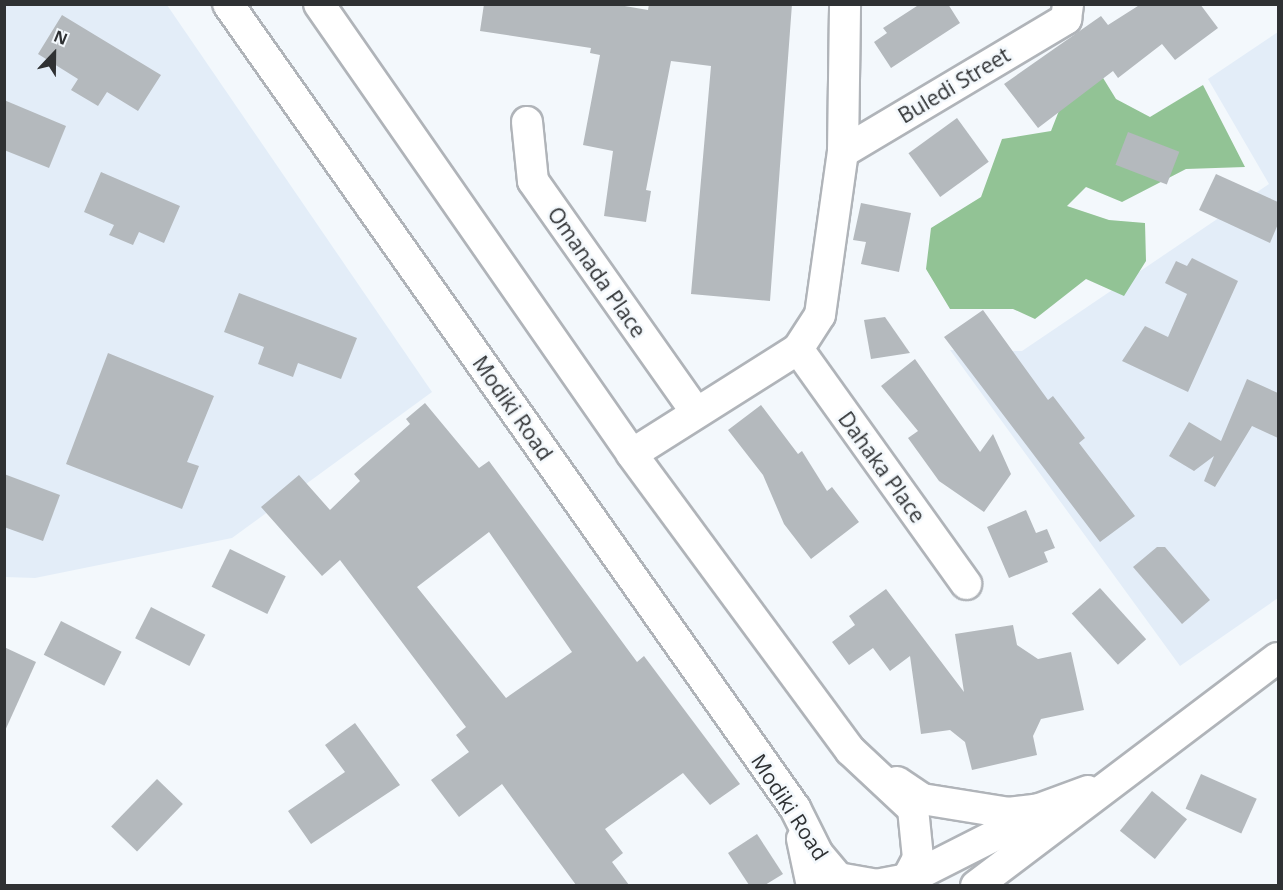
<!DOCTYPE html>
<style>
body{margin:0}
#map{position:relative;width:1283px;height:890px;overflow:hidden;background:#f3f8fc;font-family:"Open Sans",sans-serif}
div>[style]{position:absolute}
.built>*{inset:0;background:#e3edf8}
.forest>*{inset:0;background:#92c395}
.building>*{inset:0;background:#b4b9bd;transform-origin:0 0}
.roads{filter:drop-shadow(2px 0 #b0b4b9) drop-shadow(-2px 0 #b0b4b9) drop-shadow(0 2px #b0b4b9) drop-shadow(0 -2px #b0b4b9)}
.minor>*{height:30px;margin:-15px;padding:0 15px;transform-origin:15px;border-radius:15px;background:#fff}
span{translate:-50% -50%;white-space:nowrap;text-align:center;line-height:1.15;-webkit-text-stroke:5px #f3f8fc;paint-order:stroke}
.street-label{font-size:21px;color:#2f3133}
.frame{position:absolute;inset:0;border:6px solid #2f3133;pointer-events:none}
.north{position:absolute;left:24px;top:24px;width:60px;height:60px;-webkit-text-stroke:4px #f3f8fc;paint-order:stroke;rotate:22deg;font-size:16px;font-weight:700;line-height:24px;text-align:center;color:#2f3133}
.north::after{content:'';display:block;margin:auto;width:21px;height:27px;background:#2f3133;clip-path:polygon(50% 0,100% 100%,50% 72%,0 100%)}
</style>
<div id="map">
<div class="built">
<i style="clip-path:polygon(5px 5px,167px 5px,432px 392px,232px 538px,35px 578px,5px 577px)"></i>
<i style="clip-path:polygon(1278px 32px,1278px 598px,1180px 666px,950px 350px,1022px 351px,1269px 184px,1208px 79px)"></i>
</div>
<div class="forest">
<i style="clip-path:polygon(1084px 47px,1116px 99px,1150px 117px,1203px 85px,1245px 167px,1186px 169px,1122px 202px,1086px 187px,1067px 206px,1109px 220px,1145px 223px,1146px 261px,1124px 296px,1086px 279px,1035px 319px,1013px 309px,950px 309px,926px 269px,931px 228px,981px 197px,1002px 139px,1051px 131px)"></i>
</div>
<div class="building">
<i style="clip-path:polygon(484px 4px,613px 4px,648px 10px,649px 4px,792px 4px,770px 301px,691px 294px,711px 66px,671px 61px,646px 190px,651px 191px,646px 222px,604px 216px,613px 151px,583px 145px,600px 55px,590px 53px,591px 48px,480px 31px)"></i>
<i style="clip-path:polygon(920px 4px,948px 4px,960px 23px,891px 68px,874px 42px,887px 33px,883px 28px)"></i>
<i style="clip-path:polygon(1141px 4px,1200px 4px,1218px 28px,1175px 60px,1162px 44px,1118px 78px,1113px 71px,1038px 128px,1004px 84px,1101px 16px,1108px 25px)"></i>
<i style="clip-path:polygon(62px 15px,161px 75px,138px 111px,107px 92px,98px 106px,71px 90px,78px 79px,38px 54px)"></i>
<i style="clip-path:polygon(4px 100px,66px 126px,49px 168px,4px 150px)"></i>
<i style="left:957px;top:118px;width:54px;height:60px;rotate:54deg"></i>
<i style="left:1128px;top:132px;width:55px;height:35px;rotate:21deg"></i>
<i style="clip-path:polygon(101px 172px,180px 206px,164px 243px,139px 232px,133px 245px,109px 235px,114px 225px,84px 212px)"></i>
<i style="clip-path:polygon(1216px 174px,1278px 202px,1278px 224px,1270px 243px,1199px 210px)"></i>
<i style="clip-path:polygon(861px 203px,911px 213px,899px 272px,861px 264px,866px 242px,853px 240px)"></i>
<i style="clip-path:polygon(1192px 258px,1238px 281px,1188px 392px,1122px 361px,1145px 326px,1168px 337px,1187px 294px,1165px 283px,1176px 261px,1187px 266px)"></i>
<i style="clip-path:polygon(239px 293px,357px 338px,341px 379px,298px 363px,293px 377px,258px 364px,264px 347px,224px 332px)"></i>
<i style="clip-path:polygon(983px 310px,1048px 400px,1053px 396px,1085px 438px,1079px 443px,1135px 516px,1100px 542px,944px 337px)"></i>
<i style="clip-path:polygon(885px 317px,910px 353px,871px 359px,864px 320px)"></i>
<i style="clip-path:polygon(108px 353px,214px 396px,187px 462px,199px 466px,182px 509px,66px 464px)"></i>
<i style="clip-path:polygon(915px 359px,980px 452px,993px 434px,1011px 474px,984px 512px,939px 481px,908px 438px,918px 431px,881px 386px)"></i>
<i style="clip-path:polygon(1247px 379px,1278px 393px,1278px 438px,1252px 426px,1215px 487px,1204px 481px,1214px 456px,1194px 471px,1169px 456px,1189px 422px,1221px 441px)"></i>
<i style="clip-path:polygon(evenodd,425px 403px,479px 468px,489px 461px,637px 662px,644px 656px,740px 784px,710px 805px,683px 773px,605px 829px,623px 853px,612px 862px,629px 885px,576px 885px,502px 784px,459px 817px,431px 780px,469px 752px,456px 735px,466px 727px,340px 560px,322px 576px,261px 507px,299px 475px,330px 510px,360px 481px,354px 474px,410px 424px,406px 419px,425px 403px,489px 532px,572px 652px,506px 698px,417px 587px,489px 532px)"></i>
<i style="clip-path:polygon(761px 405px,798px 454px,802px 451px,827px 491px,832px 487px,859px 522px,811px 559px,784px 524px,763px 475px,728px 430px)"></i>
<i style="clip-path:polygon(4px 474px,60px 495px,43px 541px,4px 527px)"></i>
<i style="clip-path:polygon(1026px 510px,1036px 533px,1047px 529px,1055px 548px,1044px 552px,1048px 562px,1009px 578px,987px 527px)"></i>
<i style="clip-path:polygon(1157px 547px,1165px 547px,1210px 600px,1182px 624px,1133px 567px)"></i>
<i style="left:230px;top:549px;width:62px;height:42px;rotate:26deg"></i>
<i style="left:1100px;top:588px;width:69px;height:38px;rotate:48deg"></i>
<i style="clip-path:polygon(886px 589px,964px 692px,955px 634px,1013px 625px,1017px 645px,1038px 659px,1071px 652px,1084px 710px,1041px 719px,1033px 736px,1037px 755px,972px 770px,965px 742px,950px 730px,921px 734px,910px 656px,890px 671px,873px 648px,849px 665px,832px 642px,855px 625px,849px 616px)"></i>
<i style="left:151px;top:607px;width:61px;height:35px;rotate:27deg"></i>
<i style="left:61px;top:621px;width:68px;height:38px;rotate:27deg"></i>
<i style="clip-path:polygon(4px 647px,36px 662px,4px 733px)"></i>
<i style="clip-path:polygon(355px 723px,400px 785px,311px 844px,288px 811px,345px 772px,325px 745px)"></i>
<i style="left:1201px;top:774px;width:61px;height:38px;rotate:24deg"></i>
<i style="left:157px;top:779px;width:36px;height:66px;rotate:44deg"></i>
<i style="left:1152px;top:791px;width:45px;height:51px;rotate:39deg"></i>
<i style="clip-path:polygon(757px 834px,783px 874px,765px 885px,749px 885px,728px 853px)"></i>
</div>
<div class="roads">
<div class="minor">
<i style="left:228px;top:4px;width:984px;rotate:54.81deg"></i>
<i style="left:795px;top:808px;width:51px;rotate:63.4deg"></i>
<i style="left:818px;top:854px;width:31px;rotate:50deg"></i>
<i style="left:838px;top:878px;width:39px;rotate:10deg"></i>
<i style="left:876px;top:885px;width:32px;rotate:-11deg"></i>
<i style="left:907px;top:879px;width:24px;rotate:-62deg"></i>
<i style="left:918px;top:858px;width:49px;rotate:-95.8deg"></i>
<i style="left:913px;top:809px;width:86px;rotate:-136.9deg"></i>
<i style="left:850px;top:750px;width:368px;rotate:-126.4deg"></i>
<i style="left:632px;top:454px;width:548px;rotate:-124.82deg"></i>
<i style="left:527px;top:122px;width:59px;rotate:84.2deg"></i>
<i style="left:533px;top:181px;width:281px;rotate:54.8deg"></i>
<i style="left:843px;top:152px;width:260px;rotate:-30.8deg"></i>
<i style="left:1066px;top:19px;width:15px;rotate:-82deg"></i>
<i style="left:798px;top:349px;width:289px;rotate:54.4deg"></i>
<i style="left:632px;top:454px;width:196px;rotate:-32.3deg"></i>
<i style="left:798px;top:349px;width:40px;rotate:-57.1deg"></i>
<i style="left:820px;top:315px;width:165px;rotate:-82deg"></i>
<i style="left:843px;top:152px;width:148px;rotate:-89.2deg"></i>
<i style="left:897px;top:782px;width:30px;rotate:34deg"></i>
<i style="left:922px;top:799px;width:87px;rotate:9.2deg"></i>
<i style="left:1008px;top:813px;width:31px;rotate:-7deg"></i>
<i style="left:1039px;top:809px;width:52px;rotate:-20.2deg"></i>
<i style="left:802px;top:839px;width:48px;rotate:78deg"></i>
<i style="left:905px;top:881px;width:141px;rotate:-26.9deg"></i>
<i style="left:976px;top:886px;width:378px;rotate:-37.1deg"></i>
</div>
</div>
<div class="street-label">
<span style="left:954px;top:85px;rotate:-31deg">Buledi Street</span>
<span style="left:597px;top:272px;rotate:55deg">Omanada Place</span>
<span style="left:513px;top:408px;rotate:55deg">Modiki Road</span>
<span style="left:882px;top:467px;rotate:54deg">Dahaka Place</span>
<span style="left:790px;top:807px;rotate:57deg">Modiki Road</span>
</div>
<div class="frame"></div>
<div class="north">N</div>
</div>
